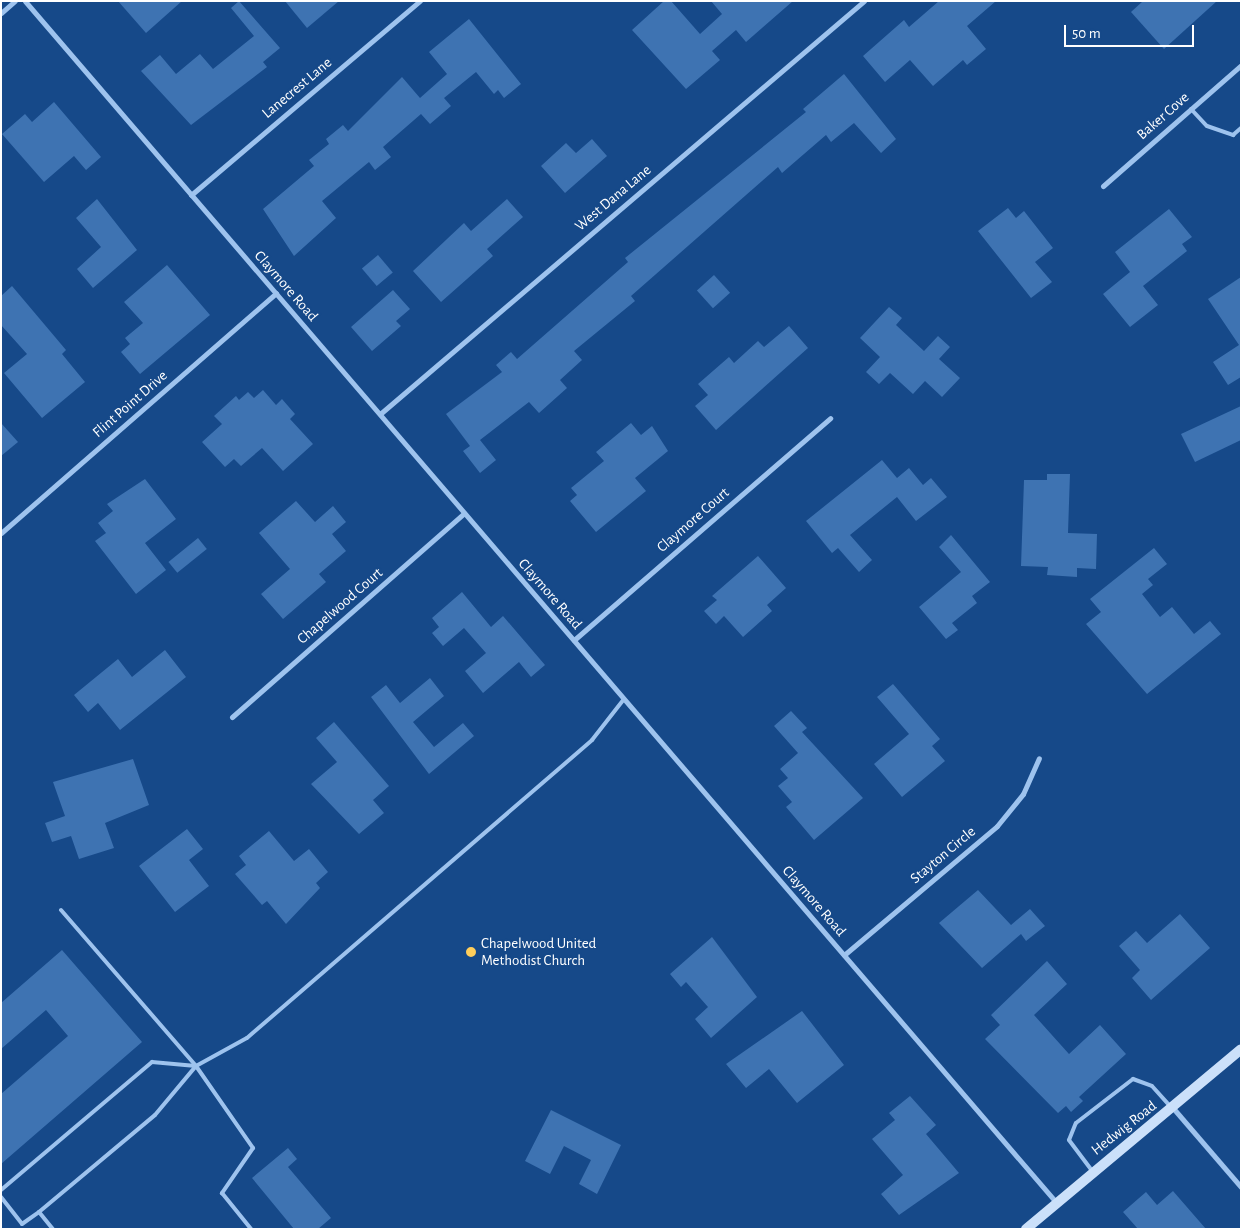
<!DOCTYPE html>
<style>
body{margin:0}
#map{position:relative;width:1242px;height:1230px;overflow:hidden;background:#164989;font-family:"Alegreya Sans",sans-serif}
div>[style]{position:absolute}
.building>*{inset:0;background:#3e73b2;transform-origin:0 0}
.lane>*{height:4px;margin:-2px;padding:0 2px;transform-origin:2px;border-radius:2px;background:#9ec3ee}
.street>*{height:5px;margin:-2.5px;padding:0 2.5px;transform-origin:2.5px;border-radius:2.5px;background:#9ec3ee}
.secondary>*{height:10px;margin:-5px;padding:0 5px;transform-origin:5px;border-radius:5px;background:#cbe0fa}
.dots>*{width:14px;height:14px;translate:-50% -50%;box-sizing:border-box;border:2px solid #164989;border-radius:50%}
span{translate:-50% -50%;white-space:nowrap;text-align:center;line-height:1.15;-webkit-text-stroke:4px #164989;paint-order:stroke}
.street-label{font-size:15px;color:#fff}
.poi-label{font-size:15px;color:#fff}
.left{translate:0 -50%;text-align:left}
.frame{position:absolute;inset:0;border:2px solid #fff;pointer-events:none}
.scale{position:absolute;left:1064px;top:25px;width:130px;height:22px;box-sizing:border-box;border:2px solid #fff;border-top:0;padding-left:6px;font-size:15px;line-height:18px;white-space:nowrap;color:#fff;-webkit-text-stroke:4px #164989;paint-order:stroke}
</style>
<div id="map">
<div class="building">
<i style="clip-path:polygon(118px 1px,182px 1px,146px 33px)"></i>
<i style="clip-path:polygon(239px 1px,280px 48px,263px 62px,267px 67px,191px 125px,141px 71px,160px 55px,176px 74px,200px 54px,213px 69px,254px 36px,231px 8px)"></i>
<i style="clip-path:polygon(285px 1px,339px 1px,307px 28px)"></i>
<i style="clip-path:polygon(664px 1px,671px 1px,700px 34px,722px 14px,711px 1px,793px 1px,746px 42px,736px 30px,712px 51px,720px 60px,686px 89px,632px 30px)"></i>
<i style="clip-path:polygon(939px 1px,996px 1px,967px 26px,986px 49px,967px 65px,963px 60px,933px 86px,910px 60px,885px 82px,863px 56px,904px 20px,909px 27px)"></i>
<i style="clip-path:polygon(1143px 1px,1217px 1px,1164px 49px,1131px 12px)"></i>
<i style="clip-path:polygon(469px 19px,521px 84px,504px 98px,498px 90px,494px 94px,476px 72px,444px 98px,451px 106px,430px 124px,421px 114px,383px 147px,391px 157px,375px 170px,369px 162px,322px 201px,336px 218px,294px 256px,263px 209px,314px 166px,309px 160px,329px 144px,326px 139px,343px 125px,348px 131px,402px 77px,420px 98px,447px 74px,429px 52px)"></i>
<i style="clip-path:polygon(844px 74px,896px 139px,881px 153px,854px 123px,831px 142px,826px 135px,782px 173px,778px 167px,631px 296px,635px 301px,574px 351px,582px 360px,560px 380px,567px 388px,539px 413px,529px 402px,480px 440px,496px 460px,480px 473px,463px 451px,470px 446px,446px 414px,502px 372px,496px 365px,511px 352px,517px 359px,628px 262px,625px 258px,806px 112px,803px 109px)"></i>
<i style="clip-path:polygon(54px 102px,101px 157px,86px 170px,74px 156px,44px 182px,2px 134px,25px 114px,32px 122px)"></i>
<i style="clip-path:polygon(592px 139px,607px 156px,565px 193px,541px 166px,566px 143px,576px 153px)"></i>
<i style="clip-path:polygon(97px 199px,137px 250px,93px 288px,77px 269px,101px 247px,76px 218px)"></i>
<i style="clip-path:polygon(507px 199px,523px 217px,487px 249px,493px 256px,441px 302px,413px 271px,464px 223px,471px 231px)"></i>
<i style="clip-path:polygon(1008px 208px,1016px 218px,1024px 211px,1053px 248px,1035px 262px,1052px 282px,1031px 298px,978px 231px)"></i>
<i style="clip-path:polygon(1169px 209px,1192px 237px,1182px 244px,1187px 251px,1143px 286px,1158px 305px,1130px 327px,1103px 294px,1130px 272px,1115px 252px)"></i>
<i style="left:378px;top:255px;width:23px;height:21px;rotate:50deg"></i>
<i style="clip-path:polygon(167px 265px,210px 315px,140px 374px,121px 352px,130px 344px,125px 338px,143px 323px,124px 302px)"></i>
<i style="left:714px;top:275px;width:24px;height:23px;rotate:48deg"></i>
<i style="clip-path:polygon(1241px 277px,1241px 377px,1228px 385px,1213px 362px,1239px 345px,1208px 299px)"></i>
<i style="clip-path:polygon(12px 286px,66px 350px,62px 354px,85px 382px,42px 418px,4px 373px,27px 354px,1px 325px,1px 296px)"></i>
<i style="clip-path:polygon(393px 290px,410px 309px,396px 321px,401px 326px,372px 351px,351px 327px)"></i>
<i style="clip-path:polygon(889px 307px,902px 318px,896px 325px,924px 351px,938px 336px,950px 347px,939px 359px,960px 378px,942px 397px,925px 381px,913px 394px,890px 373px,879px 384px,866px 372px,880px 357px,860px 338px)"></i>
<i style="clip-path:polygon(789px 326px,808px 348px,716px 430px,695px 406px,708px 395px,698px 384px,729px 357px,734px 363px,758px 341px,764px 347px)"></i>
<i style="clip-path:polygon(263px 390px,276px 405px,282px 399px,295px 414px,290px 419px,313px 444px,283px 471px,262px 448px,241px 466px,234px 459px,225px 467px,202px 442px,222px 424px,214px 416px,236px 396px,239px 400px,248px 392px,254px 398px)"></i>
<i style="clip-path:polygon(1241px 406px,1241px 440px,1195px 462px,1181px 434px)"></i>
<i style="clip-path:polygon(1px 423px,18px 442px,1px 456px)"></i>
<i style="clip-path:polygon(631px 423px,641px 435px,652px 426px,668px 451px,635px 478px,646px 491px,596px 532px,570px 501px,577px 495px,571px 488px,604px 461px,596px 452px)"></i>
<i style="clip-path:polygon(882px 460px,897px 478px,909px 468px,923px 485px,931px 478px,947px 497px,916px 521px,897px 497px,850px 535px,872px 560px,859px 572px,838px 548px,832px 553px,806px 521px)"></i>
<i style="clip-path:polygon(1047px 474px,1070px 474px,1068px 533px,1097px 534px,1096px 569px,1077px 568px,1077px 577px,1047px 575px,1048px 567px,1021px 566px,1024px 480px,1047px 480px)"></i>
<i style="clip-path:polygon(145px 479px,176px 519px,145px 543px,166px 570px,136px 594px,95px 541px,106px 533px,98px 523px,113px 511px,107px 504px)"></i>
<i style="clip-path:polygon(296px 501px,315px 522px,333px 506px,346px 522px,332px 534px,346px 551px,319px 574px,326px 582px,283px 619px,261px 594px,290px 569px,259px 533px)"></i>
<i style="clip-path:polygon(951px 535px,990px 582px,972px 596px,977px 603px,952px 623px,958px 630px,946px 639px,919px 607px,961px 572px,939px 547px)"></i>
<i style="left:198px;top:538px;width:14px;height:38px;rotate:51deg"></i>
<i style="clip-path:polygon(1154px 548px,1167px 564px,1148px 579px,1153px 585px,1142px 594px,1160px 617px,1172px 607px,1194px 634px,1210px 621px,1221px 634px,1147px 694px,1086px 624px,1101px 612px,1090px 599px)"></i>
<i style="clip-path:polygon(758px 556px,786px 588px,767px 605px,772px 611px,743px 637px,724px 616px,716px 624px,704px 611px,717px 600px,712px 596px)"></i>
<i style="clip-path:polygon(462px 592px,491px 627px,503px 616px,545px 665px,531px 677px,519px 662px,483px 693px,465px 671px,486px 653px,464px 628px,443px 646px,432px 633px,439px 627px,432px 618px)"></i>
<i style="clip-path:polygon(165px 650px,186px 677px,120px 730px,98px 703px,88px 712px,74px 695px,118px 659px,132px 677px)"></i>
<i style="clip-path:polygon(430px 678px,444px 696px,413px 722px,434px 747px,463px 723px,474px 736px,429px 774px,371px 697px,386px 685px,400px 703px)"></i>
<i style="clip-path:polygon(893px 684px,940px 739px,932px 746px,945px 761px,902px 797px,874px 764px,909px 734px,877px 697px)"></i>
<i style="clip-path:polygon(791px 711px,807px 728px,802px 732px,863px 798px,814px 840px,786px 807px,792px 802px,778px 786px,788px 778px,780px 769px,798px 753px,774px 726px)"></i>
<i style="clip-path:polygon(334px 722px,389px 786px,373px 800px,384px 813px,359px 834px,311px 784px,337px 762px,316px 738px)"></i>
<i style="clip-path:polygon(133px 759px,149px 805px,105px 823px,114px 848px,79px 859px,71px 836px,52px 842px,45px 823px,65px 816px,53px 782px)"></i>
<i style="clip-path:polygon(187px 829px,203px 849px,189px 860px,209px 886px,175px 912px,139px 866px)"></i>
<i style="clip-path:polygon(269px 831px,294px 861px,309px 849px,328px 872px,316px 883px,320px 888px,286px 924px,267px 901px,262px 905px,235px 874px,246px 865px,239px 856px)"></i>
<i style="clip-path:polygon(978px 890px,1011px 925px,1030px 909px,1045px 926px,1026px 941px,1021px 934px,982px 968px,939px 923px)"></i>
<i style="clip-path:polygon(1180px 914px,1210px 948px,1151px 1000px,1132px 978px,1140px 970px,1119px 946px,1136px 931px,1147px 943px)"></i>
<i style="clip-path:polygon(712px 937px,757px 997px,711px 1038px,695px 1019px,708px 1007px,686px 982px,681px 987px,670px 974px)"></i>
<i style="clip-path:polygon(62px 950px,142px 1042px,1px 1164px,1px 1094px,68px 1036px,46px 1010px,1px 1049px,1px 1003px)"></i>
<i style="clip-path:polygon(1047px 961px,1067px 984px,1034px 1015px,1069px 1054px,1100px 1025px,1126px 1054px,1079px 1097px,1083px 1101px,1071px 1112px,1066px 1106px,1058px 1113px,985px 1039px,1000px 1025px,991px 1015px)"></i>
<i style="clip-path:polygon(802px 1011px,844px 1065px,797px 1103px,769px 1069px,746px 1088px,726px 1064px)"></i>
<i style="clip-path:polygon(910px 1096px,936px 1125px,926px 1134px,959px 1173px,899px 1215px,881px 1194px,903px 1175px,872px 1139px,895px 1120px,889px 1113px)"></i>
<i style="clip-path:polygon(551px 1110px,621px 1145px,597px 1194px,579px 1184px,591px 1160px,564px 1146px,550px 1174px,525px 1161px)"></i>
<i style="clip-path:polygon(288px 1148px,297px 1159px,288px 1167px,331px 1218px,318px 1229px,294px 1229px,252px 1178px)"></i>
<i style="clip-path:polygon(1173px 1191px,1206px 1229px,1138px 1229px,1123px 1212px,1146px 1192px,1157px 1205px)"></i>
</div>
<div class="lane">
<i style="left:1191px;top:109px;width:23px;rotate:47deg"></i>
<i style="left:1207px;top:126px;width:28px;rotate:19deg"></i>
<i style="left:1233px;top:135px;width:11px;rotate:-41deg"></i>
<i style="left:61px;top:910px;width:206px;rotate:49.1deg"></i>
<i style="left:196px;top:1066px;width:100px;rotate:55.2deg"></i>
<i style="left:253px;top:1148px;width:55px;rotate:124.6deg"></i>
<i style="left:222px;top:1193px;width:46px;rotate:51.1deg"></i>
<i style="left:1093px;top:1172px;width:40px;rotate:-127deg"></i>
<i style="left:1069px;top:1140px;width:18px;rotate:-68deg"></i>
<i style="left:1076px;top:1123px;width:72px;rotate:-37.7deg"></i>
<i style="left:1133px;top:1079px;width:20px;rotate:20deg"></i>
<i style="left:1152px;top:1086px;width:28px;rotate:48deg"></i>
<i style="left:1px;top:1190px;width:198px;rotate:-40.3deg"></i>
<i style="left:152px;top:1062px;width:44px;rotate:5.2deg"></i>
<i style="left:1px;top:1197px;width:34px;rotate:52deg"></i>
<i style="left:22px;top:1224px;width:21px;rotate:-35deg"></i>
<i style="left:39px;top:1212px;width:151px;rotate:-39.9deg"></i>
<i style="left:155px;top:1115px;width:64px;rotate:-50.1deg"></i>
<i style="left:196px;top:1066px;width:58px;rotate:-28.8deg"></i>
<i style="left:247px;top:1038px;width:456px;rotate:-40.8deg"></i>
<i style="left:592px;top:740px;width:52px;rotate:-52deg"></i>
<i style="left:39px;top:1212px;width:22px;rotate:51deg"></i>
</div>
<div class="street">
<i style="left:25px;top:1px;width:1583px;rotate:49.36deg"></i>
<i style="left:1px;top:13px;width:18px;rotate:-41deg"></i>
<i style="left:1103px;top:186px;width:184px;rotate:-41.2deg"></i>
<i style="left:191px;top:195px;width:300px;rotate:-40.3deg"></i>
<i style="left:380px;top:414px;width:636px;rotate:-40.47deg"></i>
<i style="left:1px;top:533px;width:365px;rotate:-41.1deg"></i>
<i style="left:574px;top:640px;width:339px;rotate:-40.9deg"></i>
<i style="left:232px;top:717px;width:309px;rotate:-41.3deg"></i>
<i style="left:844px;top:955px;width:200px;rotate:-40.1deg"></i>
<i style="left:997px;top:826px;width:41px;rotate:-50.9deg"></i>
<i style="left:1023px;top:794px;width:39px;rotate:-66deg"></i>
<i style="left:1173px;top:1108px;width:104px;rotate:49.3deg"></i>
</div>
<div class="secondary">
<i style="left:1026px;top:1229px;width:280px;rotate:-39.9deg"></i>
</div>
<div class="dots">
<i style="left:471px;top:952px;background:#ffce5b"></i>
</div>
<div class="street-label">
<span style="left:297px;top:88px;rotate:-40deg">Lanecrest Lane</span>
<span style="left:1163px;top:116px;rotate:-41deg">Baker Cove</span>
<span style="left:613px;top:198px;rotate:-40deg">West Dana Lane</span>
<span style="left:286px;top:286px;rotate:49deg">Claymore Road</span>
<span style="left:130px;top:404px;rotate:-41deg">Flint Point Drive</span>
<span style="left:693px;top:520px;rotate:-41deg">Claymore Court</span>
<span style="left:550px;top:594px;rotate:49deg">Claymore Road</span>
<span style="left:340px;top:606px;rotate:-41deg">Chapelwood Court</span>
<span style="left:943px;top:855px;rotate:-40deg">Stayton Circle</span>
<span style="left:814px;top:901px;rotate:49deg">Claymore Road</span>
<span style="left:1124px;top:1128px;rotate:-38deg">Hedwig Road</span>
</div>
<div class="poi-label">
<span class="left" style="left:481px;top:952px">Chapelwood United<br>Methodist Church</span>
</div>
<div class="frame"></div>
<div class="scale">50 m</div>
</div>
